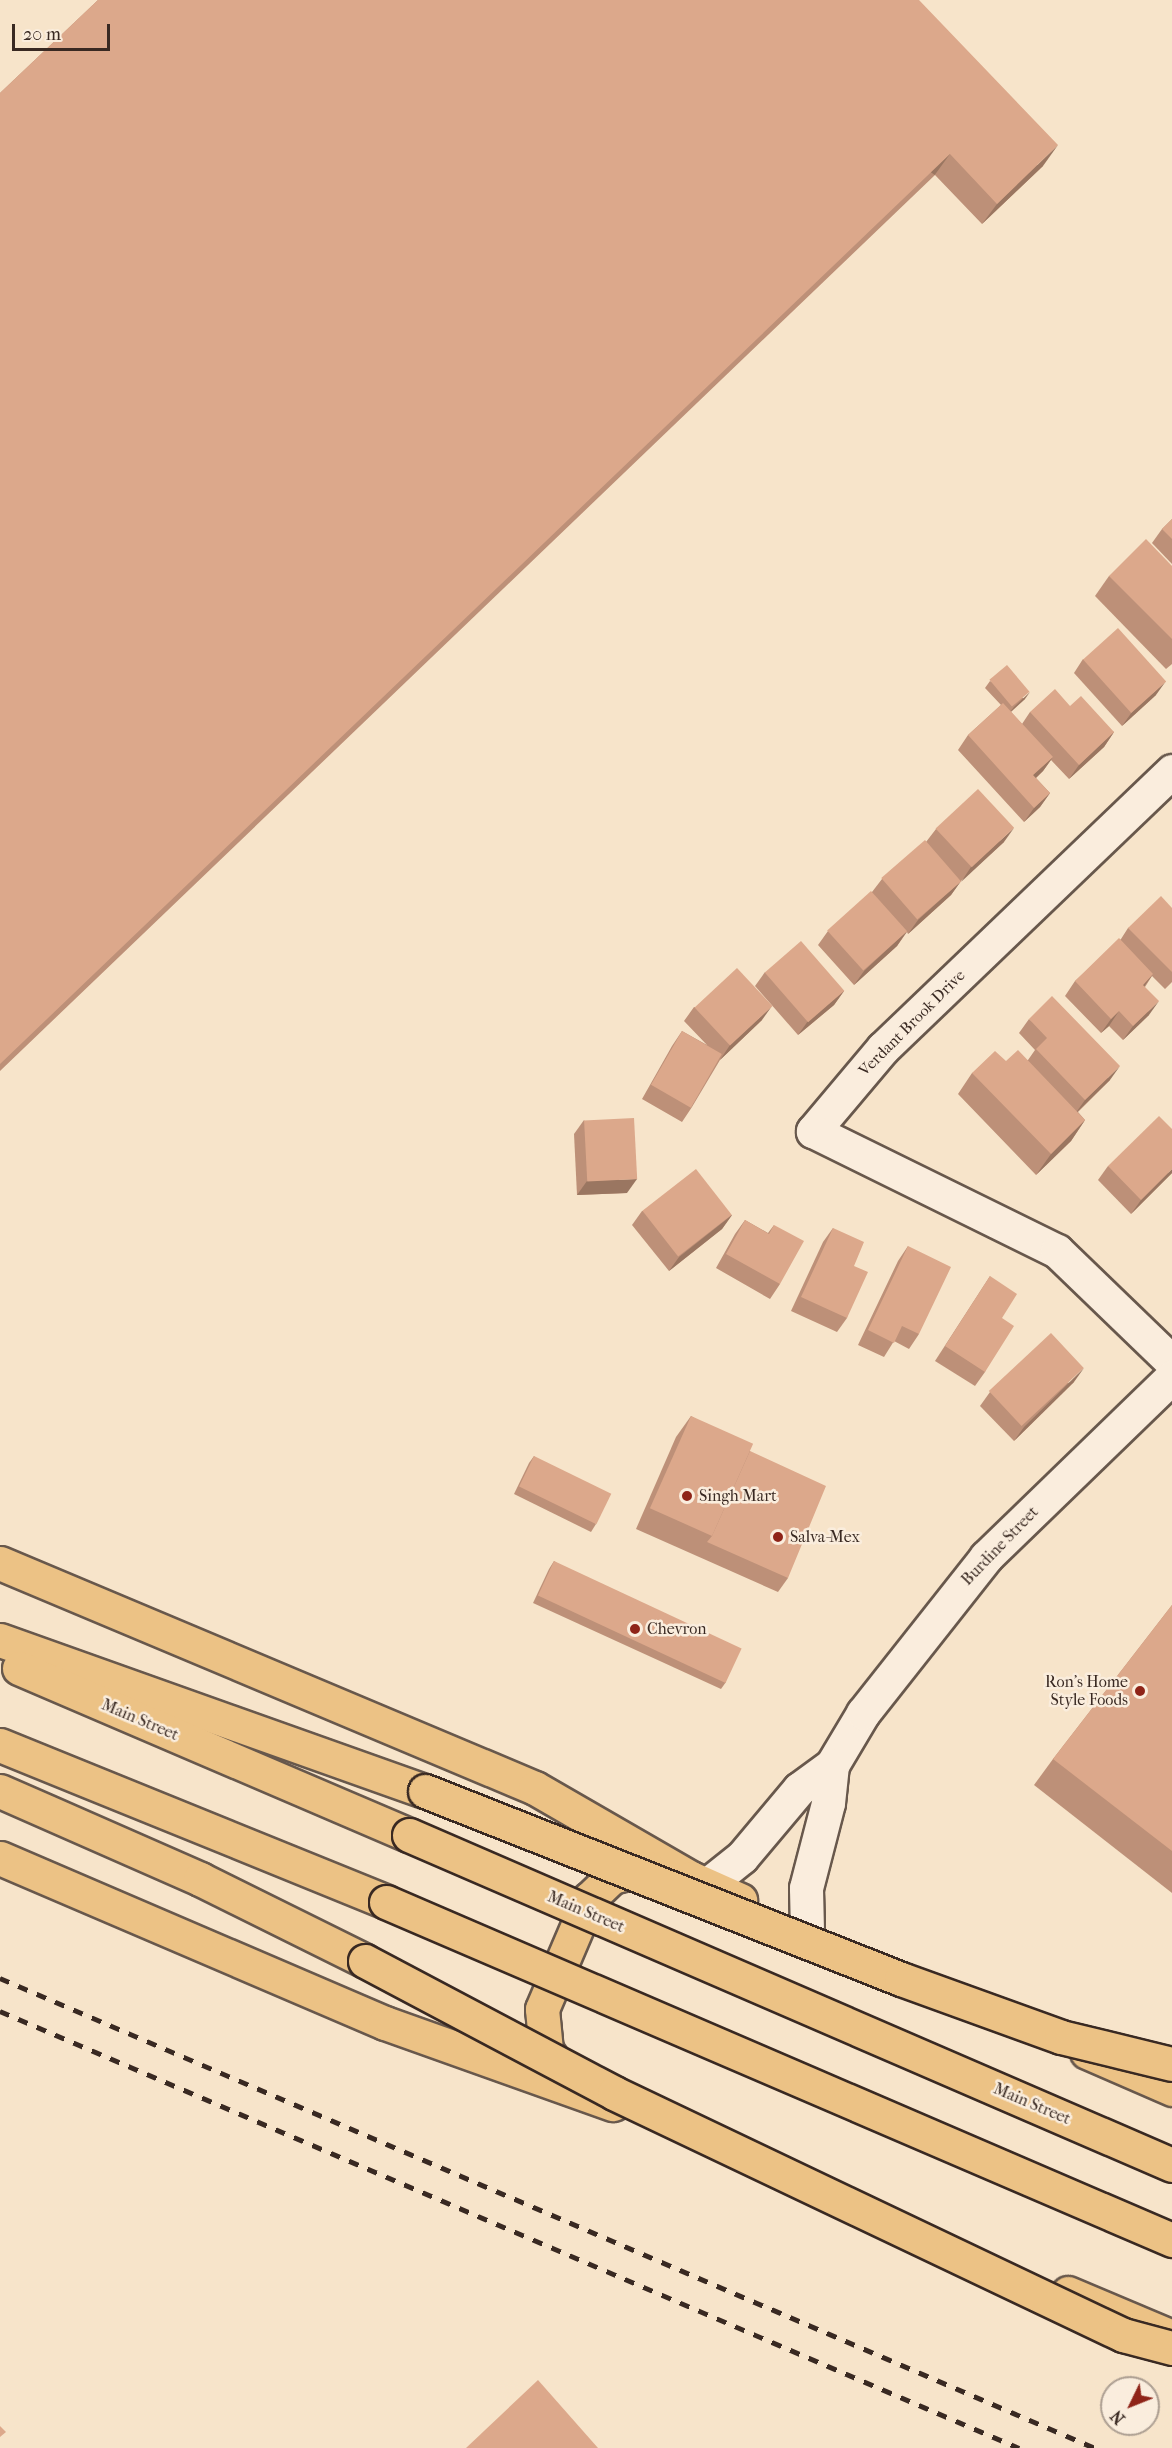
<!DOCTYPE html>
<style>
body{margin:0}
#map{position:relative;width:1172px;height:2448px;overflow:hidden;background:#f7e4ca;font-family:"IM FELL French Canon",serif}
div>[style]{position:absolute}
.roads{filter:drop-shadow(2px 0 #68584c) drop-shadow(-2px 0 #68584c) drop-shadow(0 2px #68584c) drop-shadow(0 -2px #68584c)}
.minor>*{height:33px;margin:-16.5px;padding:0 16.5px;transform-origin:16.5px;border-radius:16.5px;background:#faeddd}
.highway>*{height:33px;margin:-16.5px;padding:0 16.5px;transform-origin:16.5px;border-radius:16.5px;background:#ecc285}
.rail>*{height:4.5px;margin-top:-2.25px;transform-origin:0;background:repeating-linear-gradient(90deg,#392922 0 10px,transparent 0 20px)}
.bridges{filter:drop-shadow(2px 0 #392922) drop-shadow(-2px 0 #392922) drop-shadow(0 2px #392922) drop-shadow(0 -2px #392922)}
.highway-bridge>*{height:33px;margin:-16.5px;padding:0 16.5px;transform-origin:16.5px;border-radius:16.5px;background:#ecc285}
.wall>*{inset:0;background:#bd9078}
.shaded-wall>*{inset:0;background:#9a7661;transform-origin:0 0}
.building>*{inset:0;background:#dca88b;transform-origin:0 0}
.dots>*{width:16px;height:16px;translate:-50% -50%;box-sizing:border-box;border:3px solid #faeddd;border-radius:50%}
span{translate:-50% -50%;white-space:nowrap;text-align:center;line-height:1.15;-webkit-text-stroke:5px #faeddd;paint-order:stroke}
.street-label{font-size:16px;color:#392922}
.poi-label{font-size:16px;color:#392922}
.left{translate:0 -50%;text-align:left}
.right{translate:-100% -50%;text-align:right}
.north{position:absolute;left:1100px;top:2376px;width:60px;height:60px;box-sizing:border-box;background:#faeddd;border:2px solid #ad9f92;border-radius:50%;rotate:227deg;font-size:16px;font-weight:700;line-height:24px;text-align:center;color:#392922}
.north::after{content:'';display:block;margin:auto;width:21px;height:27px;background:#8f2418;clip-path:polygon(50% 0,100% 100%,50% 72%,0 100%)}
.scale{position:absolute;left:12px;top:24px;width:98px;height:27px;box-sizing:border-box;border:3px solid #392922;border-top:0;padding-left:8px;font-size:18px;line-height:21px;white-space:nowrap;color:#392922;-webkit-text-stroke:4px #faeddd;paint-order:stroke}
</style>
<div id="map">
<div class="roads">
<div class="minor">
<i style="left:1172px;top:771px;width:400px;rotate:136.2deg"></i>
<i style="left:883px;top:1048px;width:109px;rotate:130.1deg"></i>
<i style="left:813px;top:1131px;width:272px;rotate:26.2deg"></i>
<i style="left:1057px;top:1251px;width:160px;rotate:44deg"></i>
<i style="left:707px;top:1885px;width:45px;rotate:-38.7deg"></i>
<i style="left:742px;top:1857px;width:89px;rotate:-50deg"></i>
<i style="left:799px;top:1789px;width:41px;rotate:-36deg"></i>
<i style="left:832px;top:1765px;width:61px;rotate:-59.2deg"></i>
<i style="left:863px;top:1713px;width:199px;rotate:-51.7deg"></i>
<i style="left:986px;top:1557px;width:259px;rotate:-44.1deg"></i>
<i style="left:807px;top:1930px;width:42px;rotate:-91.4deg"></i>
<i style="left:806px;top:1888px;width:88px;rotate:-75.5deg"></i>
<i style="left:828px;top:1803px;width:38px;rotate:-84deg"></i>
</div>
<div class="highway">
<i style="left:0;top:1563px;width:580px;rotate:22.81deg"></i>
<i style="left:535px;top:1788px;width:180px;rotate:30deg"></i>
<i style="left:691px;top:1878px;width:54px;rotate:24.2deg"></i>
<i style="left:0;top:1640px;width:451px;rotate:19.6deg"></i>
<i style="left:19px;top:1668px;width:424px;rotate:23.2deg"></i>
<i style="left:0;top:1745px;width:417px;rotate:22.1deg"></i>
<i style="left:0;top:1791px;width:219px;rotate:23.7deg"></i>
<i style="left:200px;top:1879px;width:184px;rotate:26.4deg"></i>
<i style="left:0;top:1858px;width:419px;rotate:23.2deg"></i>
<i style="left:385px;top:2023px;width:242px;rotate:19.6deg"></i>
<i style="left:1087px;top:2052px;width:93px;rotate:23.5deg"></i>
<i style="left:565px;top:2077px;width:33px;rotate:-125deg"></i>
<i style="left:546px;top:2050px;width:41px;rotate:-95.6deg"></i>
<i style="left:542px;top:2009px;width:120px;rotate:-66.9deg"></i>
<i style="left:589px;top:1899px;width:32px;rotate:-44deg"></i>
<i style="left:612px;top:1877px;width:37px;rotate:-14deg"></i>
<i style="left:1068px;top:2293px;width:113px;rotate:22.9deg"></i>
</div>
</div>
<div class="rail">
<i style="left:0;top:1978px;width:1192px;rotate:23.23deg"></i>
<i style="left:0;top:2011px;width:1109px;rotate:23.21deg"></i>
</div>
<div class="bridges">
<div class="highway-bridge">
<i style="left:425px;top:1791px;width:512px;rotate:21.55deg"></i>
<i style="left:901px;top:1979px;width:170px;rotate:19.9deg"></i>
<i style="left:1061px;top:2037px;width:114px;rotate:13.7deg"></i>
<i style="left:409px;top:1835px;width:831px;rotate:23.39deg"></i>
<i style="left:386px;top:1902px;width:856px;rotate:23.27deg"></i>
<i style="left:365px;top:1961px;width:282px;rotate:27.9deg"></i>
<i style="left:614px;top:2093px;width:564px;rotate:25.43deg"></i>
<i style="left:1123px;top:2335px;width:51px;rotate:14.9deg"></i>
</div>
</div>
<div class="wall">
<i style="clip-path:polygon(98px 0,1043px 166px,982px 224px,935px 175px,0 1071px,0 93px)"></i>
<i style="clip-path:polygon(1172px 519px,1172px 564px,1152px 543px,1162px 529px)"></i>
<i style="clip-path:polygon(1172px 566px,1172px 664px,1166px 669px,1095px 596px,1109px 576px)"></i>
<i style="clip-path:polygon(1083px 659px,1156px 695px,1122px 726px,1074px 673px)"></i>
<i style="clip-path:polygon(990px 681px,1025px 699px,1011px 712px,1022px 724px,1030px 712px,1070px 706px,1114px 732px,1104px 747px,1069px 779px,1051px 760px,1043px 771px,1036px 778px,1050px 793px,1040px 807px,1024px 822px,958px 750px,968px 735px,1001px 705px,985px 688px)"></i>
<i style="clip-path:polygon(936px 829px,1004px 842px,961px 881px,951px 895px,908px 934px,907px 932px,897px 946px,854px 985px,818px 945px,828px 931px,872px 892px,882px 879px,926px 842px)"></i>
<i style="clip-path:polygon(1172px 908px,1172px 982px,1165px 989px,1152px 976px,1145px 987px,1149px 1015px,1123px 1040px,1109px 1026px,1101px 1033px,1065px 996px,1075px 981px,1121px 939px,1128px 928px)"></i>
<i style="clip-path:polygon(765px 972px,844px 991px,834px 1005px,798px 1035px,755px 986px)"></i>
<i style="clip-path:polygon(694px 1007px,762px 1020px,720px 1060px,692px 1107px,682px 1122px,642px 1099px,672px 1046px,682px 1031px,707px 1045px,684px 1021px)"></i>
<i style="clip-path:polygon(1029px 1019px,1110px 1080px,1078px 1112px,1085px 1120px,1071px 1141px,1036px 1175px,958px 1094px,972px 1073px,1006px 1061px,1028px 1060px,1035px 1050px,1019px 1033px)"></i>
<i style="clip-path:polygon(584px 1120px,627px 1193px,577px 1195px,574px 1134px)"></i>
<i style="clip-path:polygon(1108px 1166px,1172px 1173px,1131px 1214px,1098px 1180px)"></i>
<i style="clip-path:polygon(642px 1211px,732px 1215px,722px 1229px,669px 1271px,632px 1225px)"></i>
<i style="clip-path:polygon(745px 1220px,768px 1233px,774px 1225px,780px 1284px,770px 1299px,716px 1268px,735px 1234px)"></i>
<i style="clip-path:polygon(833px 1228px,854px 1266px,847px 1318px,837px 1332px,791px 1311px,823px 1242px)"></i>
<i style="clip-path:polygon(908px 1246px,919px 1334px,909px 1349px,894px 1341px,884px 1357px,858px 1345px,898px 1261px)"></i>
<i style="clip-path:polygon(990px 1276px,1002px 1318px,985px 1372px,975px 1386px,935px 1361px)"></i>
<i style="clip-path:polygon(1074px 1382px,1014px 1441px,980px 1406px,990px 1392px)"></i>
<i style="clip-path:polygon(691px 1416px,750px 1451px,788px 1578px,778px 1592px,636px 1529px,676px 1437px)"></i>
<i style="clip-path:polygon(534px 1456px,596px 1524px,591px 1532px,514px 1494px,529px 1463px)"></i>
<i style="clip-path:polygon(554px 1561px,726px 1682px,721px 1689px,533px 1603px,549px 1569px)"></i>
<i style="clip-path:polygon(1172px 1605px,1172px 1893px,1034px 1785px,1053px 1759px)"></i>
</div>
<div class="shaded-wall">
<i style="clip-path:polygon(1058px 145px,1043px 166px,982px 224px,997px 204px)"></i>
<i style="left:950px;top:154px;width:26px;height:1316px;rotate:126deg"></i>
<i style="clip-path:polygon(1166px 681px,1156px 695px,1122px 726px,1132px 712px)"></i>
<i style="clip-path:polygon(1030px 692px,1025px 699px,1008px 714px,1014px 707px)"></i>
<i style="clip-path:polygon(1114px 732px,1104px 747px,1069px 779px,1079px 765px)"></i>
<i style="clip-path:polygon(1053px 757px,1043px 771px,1023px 790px,1033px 775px)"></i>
<i style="clip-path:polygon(1050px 793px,1040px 807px,1024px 822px,1034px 808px)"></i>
<i style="clip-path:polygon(1014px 828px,1004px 842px,961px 882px,971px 867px)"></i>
<i style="clip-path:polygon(961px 881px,951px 895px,908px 934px,918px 920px)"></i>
<i style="clip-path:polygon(907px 931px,897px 946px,854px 985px,864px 971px)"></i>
<i style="clip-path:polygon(1153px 974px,1143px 988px,1143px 985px)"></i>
<i style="clip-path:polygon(844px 991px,834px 1005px,798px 1035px,808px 1021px)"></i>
<i style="clip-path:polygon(1159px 1001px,1149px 1015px,1123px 1040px,1133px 1026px)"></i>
<i style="clip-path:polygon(772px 1006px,762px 1020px,720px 1060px,730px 1045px)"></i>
<i style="clip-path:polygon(1119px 1011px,1109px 1026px,1101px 1033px,1111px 1019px)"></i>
<i style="clip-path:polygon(1120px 1066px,1110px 1080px,1075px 1114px,1085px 1100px)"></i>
<i style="clip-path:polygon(1085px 1120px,1071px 1141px,1036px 1175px,1051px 1154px)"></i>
<i style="clip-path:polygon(1172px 1169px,1172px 1173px,1131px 1214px,1141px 1200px)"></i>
<i style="clip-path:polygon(637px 1179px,627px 1193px,577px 1195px,587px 1181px)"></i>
<i style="clip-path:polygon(732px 1215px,722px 1229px,669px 1271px,679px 1257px)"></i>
<i style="clip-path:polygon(1084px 1368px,1074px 1382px,1014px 1441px,1024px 1427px)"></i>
</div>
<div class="building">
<i style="clip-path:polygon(98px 0,919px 0,1058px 145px,997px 204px,950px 154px,0 1064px,0 93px)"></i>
<i style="clip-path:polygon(1172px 519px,1172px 539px,1162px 529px)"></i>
<i style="clip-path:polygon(1146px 539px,1172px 566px,1172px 639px,1109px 576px)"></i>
<i style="left:1118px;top:628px;width:72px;height:47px;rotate:48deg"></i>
<i style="left:1007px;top:665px;width:35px;height:23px;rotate:50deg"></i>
<i style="clip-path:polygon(1055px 689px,1070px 706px,1081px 696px,1114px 732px,1079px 765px,1030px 712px)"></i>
<i style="clip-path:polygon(1003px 703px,1053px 757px,1033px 775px,1050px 793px,1034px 808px,968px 735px)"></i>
<i style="left:978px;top:789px;width:53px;height:58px;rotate:47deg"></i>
<i style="left:925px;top:840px;width:55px;height:58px;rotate:49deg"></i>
<i style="left:871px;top:891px;width:54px;height:59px;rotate:48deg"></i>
<i style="clip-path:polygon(1161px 896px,1172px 908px,1172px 972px,1128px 928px)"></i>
<i style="clip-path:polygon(1119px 938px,1153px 974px,1143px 985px,1159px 1001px,1133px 1026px,1119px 1011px,1111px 1019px,1075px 981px)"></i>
<i style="left:801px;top:941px;width:66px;height:48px;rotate:49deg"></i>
<i style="left:737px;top:968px;width:52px;height:58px;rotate:47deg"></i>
<i style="clip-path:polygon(1052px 996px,1120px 1066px,1085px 1100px,1036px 1049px,1047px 1038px,1029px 1019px)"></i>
<i style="left:682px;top:1031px;width:46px;height:62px;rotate:30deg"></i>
<i style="clip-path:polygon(1018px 1050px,1085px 1120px,1051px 1154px,972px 1073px,995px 1051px,1006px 1061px)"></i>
<i style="clip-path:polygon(1159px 1116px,1172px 1129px,1172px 1169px,1141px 1200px,1108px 1166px)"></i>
<i style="left:634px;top:1118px;width:61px;height:50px;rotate:87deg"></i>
<i style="left:696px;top:1169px;width:58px;height:68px;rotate:52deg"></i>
<i style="clip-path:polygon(745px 1220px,769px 1234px,774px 1225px,804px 1241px,780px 1284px,726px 1254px)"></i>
<i style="clip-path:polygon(833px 1228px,864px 1242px,854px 1266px,868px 1272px,847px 1318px,801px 1297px)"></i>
<i style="clip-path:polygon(908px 1246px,951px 1267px,919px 1334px,902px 1326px,894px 1343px,868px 1330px)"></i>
<i style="clip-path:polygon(990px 1276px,1017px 1294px,1002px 1318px,1014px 1326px,985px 1372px,945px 1346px)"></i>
<i style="left:1051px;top:1333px;width:48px;height:85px;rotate:47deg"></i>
<i style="left:691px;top:1416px;width:68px;height:101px;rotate:24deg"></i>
<i style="clip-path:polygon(750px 1451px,826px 1486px,788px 1578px,707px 1542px,712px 1536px)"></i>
<i style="left:534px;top:1456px;width:86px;height:34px;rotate:26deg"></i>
<i style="left:554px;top:1561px;width:207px;height:38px;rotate:25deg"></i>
<i style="clip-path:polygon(1172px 1605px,1172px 1851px,1053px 1759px)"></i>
<i style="clip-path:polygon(538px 2380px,598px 2448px,466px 2448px)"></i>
<i style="clip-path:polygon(0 2426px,6px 2432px,0 2437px)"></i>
</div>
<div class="dots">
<i style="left:687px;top:1496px;background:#8f2418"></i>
<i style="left:778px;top:1537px;background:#8f2418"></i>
<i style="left:635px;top:1629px;background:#8f2418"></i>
<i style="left:1140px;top:1691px;background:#8f2418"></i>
</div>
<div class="street-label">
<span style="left:912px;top:1023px;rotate:-45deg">Verdant Brook Drive</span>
<span style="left:1000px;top:1546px;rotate:-46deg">Burdine Street</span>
<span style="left:140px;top:1720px;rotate:23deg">Main Street</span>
<span style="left:586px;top:1912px;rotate:23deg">Main Street</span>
<span style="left:1032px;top:2104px;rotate:23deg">Main Street</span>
</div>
<div class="poi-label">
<span class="left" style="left:699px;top:1496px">Singh Mart</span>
<span class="left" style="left:790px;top:1537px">Salva-Mex</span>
<span class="left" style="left:647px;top:1629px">Chevron</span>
<span class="right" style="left:1128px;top:1691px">Ron's Home<br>Style Foods</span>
</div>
<div class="north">N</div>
<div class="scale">20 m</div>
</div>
